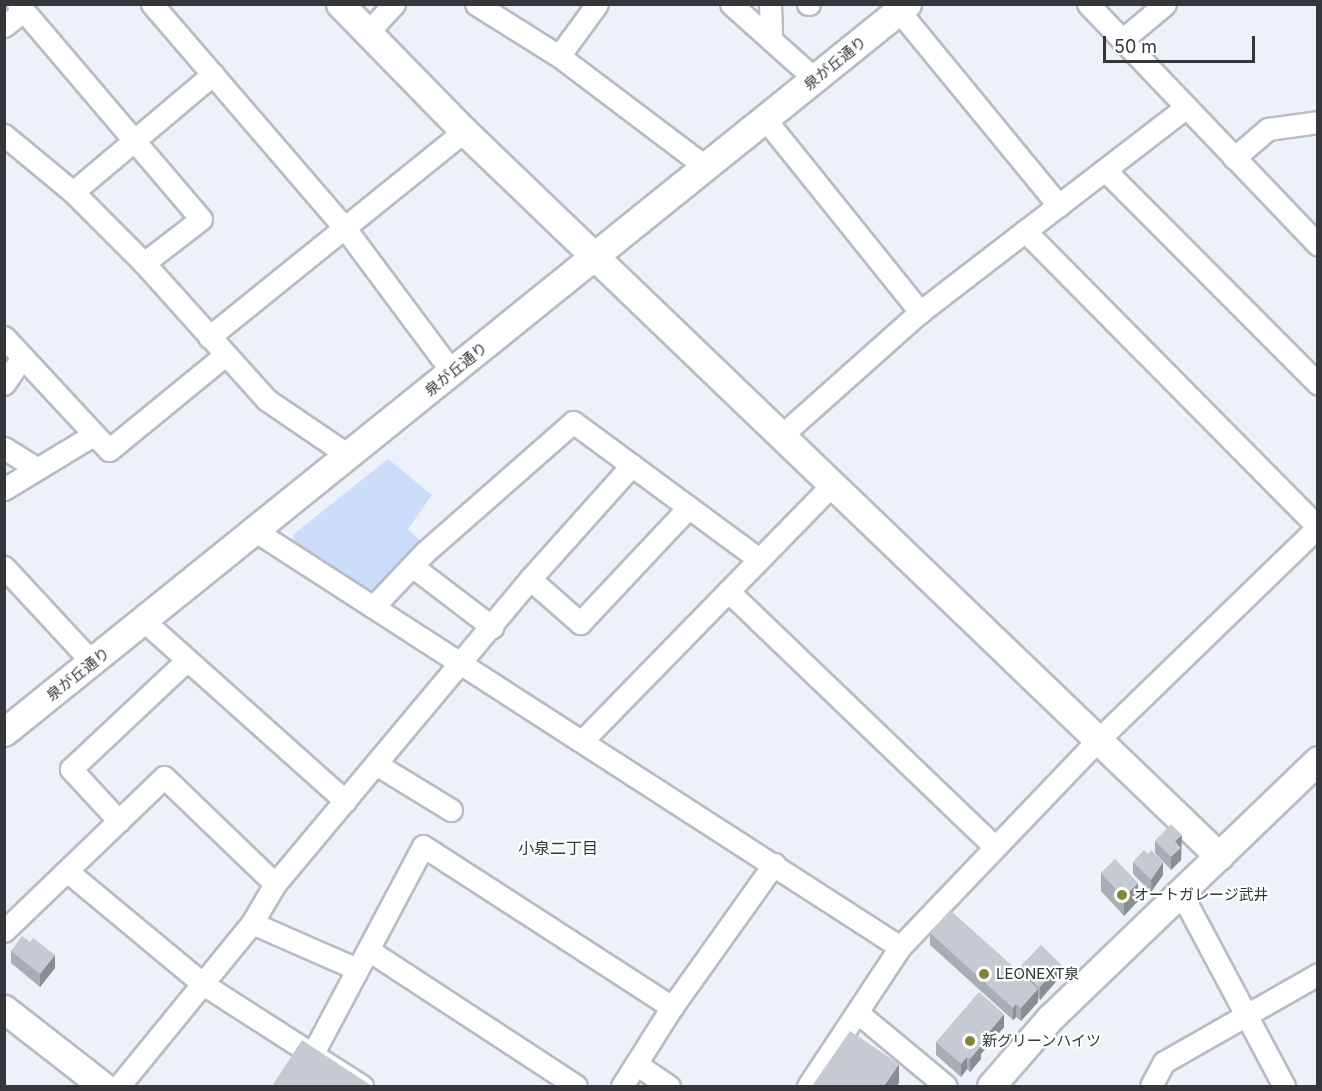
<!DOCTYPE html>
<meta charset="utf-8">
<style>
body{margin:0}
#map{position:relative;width:1322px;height:1091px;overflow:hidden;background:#ecf1fa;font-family:Inter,"Noto Sans JP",sans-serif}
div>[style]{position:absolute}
.green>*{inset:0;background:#cbddfb}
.roads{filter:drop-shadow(2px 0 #b7bcc5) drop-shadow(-2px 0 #b7bcc5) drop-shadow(0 2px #b7bcc5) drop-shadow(0 -2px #b7bcc5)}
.minor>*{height:21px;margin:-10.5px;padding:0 10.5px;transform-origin:10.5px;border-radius:10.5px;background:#fff}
.tertiary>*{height:27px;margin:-13.5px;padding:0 13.5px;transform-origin:13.5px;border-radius:13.5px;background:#fff}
.wall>*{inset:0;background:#a9aeb5}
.shaded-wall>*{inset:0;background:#8a8d94}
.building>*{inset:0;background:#c5cad3;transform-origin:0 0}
.dots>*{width:16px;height:16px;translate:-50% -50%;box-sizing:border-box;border:3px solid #fff;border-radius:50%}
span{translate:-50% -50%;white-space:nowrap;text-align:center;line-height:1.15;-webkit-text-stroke:4.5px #fff;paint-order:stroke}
.street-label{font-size:15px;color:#34363a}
.poi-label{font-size:15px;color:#34363a}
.left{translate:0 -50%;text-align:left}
.neighbourhood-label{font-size:16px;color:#34363a}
.frame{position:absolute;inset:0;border:6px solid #34363a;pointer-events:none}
.scale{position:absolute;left:1103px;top:36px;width:152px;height:27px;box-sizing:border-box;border:3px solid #34363a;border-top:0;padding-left:8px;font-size:18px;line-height:21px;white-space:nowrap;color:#34363a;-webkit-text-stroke:4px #fff;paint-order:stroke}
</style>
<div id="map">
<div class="green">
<i style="clip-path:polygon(388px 459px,432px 495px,408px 529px,423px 543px,377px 594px,370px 594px,292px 544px,294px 534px)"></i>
</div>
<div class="roads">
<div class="minor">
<i style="left:18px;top:4px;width:282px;rotate:49.6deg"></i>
<i style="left:201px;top:219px;width:72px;rotate:142.3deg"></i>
<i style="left:152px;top:4px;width:294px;rotate:49.3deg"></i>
<i style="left:344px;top:227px;width:181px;rotate:53.3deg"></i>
<i style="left:476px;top:4px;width:98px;rotate:32.1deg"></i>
<i style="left:559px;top:56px;width:184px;rotate:37.1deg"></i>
<i style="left:731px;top:4px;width:113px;rotate:41.8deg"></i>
<i style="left:770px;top:4px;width:36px;rotate:88deg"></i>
<i style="left:808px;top:4px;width:1px"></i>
<i style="left:1088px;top:4px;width:333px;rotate:46.3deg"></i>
<i style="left:899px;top:11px;width:252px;rotate:50.6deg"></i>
<i style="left:4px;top:26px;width:24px;rotate:-38deg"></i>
<i style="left:366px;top:34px;width:41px;rotate:-47deg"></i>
<i style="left:1122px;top:40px;width:56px;rotate:-39.9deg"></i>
<i style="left:559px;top:56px;width:64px;rotate:-53.8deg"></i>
<i style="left:765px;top:119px;width:248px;rotate:51.2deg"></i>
<i style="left:4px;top:135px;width:89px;rotate:39.6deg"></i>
<i style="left:73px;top:192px;width:100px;rotate:45deg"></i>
<i style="left:144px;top:263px;width:184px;rotate:48.1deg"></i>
<i style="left:267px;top:400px;width:98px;rotate:34.2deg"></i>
<i style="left:1234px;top:158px;width:45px;rotate:-40.5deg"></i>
<i style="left:1268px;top:129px;width:50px;rotate:-8deg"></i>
<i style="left:1105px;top:170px;width:302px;rotate:45.1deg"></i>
<i style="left:73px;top:192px;width:183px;rotate:-40.1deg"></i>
<i style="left:1025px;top:231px;width:416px;rotate:45.3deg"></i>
<i style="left:4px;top:337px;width:154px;rotate:47.1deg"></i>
<i style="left:109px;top:450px;width:149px;rotate:-39.3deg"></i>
<i style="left:209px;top:337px;width:328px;rotate:-38.9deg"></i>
<i style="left:4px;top:384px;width:32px;rotate:-56deg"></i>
<i style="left:783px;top:434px;width:183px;rotate:-41.7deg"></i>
<i style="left:920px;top:312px;width:336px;rotate:-37.6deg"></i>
<i style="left:4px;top:448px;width:39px;rotate:32deg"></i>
<i style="left:632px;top:465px;width:153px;rotate:131.8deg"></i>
<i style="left:530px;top:579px;width:67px;rotate:41.3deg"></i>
<i style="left:580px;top:623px;width:159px;rotate:-46.8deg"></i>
<i style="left:4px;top:489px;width:104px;rotate:-31.2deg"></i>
<i style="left:257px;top:532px;width:765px;rotate:32.84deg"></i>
<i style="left:412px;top:566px;width:101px;rotate:37.3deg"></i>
<i style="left:4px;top:567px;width:129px;rotate:47.2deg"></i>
<i style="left:728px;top:591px;width:368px;rotate:43.8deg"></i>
<i style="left:373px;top:607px;width:74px;rotate:-46.6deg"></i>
<i style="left:424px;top:553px;width:198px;rotate:-41.3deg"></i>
<i style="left:573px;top:422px;width:231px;rotate:36.4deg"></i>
<i style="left:144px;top:621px;width:270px;rotate:41.8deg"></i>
<i style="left:583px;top:740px;width:356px;rotate:-45.7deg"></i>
<i style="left:376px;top:764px;width:88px;rotate:31.5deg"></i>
<i style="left:119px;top:821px;width:71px;rotate:-132.7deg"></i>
<i style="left:71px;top:769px;width:159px;rotate:-43.2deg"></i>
<i style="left:67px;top:871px;width:177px;rotate:39.7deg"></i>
<i style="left:203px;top:984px;width:189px;rotate:32.7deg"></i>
<i style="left:1181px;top:893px;width:219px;rotate:61.9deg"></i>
<i style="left:252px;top:923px;width:115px;rotate:23.7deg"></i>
<i style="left:4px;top:931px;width:222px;rotate:-43.9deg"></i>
<i style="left:164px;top:777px;width:154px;rotate:43.9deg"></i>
<i style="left:370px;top:951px;width:246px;rotate:33.2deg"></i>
<i style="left:858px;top:1013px;width:114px;rotate:39.7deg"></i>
<i style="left:313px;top:1053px;width:234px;rotate:-62deg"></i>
<i style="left:423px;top:846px;width:297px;rotate:32.9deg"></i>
<i style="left:636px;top:1064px;width:40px;rotate:34deg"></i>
<i style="left:119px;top:1086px;width:210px;rotate:-50.8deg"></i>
<i style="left:252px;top:923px;width:45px;rotate:-59.5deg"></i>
<i style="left:275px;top:884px;width:398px;rotate:-50.1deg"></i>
<i style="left:622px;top:1086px;width:93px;rotate:-57.7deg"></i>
<i style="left:672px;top:1007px;width:176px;rotate:-54.5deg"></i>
<i style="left:808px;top:1086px;width:167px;rotate:-56.5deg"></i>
<i style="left:900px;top:947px;width:288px;rotate:-46.3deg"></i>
<i style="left:1099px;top:739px;width:305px;rotate:-44.1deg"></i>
<i style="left:1151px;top:1086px;width:27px;rotate:-62deg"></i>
<i style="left:1164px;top:1062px;width:177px;rotate:-29.7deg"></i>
</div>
<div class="tertiary">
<i style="left:340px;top:4px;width:177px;rotate:45.7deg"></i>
<i style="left:464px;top:131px;width:1047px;rotate:43.84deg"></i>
<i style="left:4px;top:732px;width:1160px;rotate:-38.88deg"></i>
<i style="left:4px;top:1009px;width:125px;rotate:37.9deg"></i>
<i style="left:991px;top:1086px;width:90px;rotate:-49.1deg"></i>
<i style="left:1050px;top:1018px;width:372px;rotate:-43.9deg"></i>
</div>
</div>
<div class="wall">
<i style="clip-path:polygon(1155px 841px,1182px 848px,1181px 849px,1181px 860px,1171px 870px,1155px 853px)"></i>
<i style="clip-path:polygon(1133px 862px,1163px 875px,1151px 892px,1133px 874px)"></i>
<i style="clip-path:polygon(1101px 873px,1138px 901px,1124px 916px,1101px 891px)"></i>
<i style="clip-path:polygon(930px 933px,1019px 972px,1019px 968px,1061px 976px,1040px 1000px,1038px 998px,1038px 1002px,1021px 1021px,1016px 1017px,1013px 1020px,930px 945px)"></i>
<i style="clip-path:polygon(30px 942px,55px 968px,40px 987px,11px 963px,11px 951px)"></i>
<i style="clip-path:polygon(1004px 1027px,981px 1054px,981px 1059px,970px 1072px,967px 1069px,961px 1077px,936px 1055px,936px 1042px)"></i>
</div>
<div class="shaded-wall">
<i style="clip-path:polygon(1182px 835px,1181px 860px,1171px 870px,1171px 857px,1175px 841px)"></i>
<i style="clip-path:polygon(1163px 862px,1163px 875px,1151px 892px,1151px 880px)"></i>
<i style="clip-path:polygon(1138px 883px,1138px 901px,1124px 916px,1124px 897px)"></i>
<i style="clip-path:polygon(55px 955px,55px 968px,40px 987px,40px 974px)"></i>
<i style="clip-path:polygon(1061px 964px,1061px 976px,1040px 1000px,1040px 987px)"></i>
<i style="clip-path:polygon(1038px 989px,1038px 1002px,1021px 1021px,1021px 1008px)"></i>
<i style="clip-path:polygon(1016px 1004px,1016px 1017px,1013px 1020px,1013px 1008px)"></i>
<i style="clip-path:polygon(1004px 1014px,1004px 1027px,981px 1054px,981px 1059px,970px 1072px,970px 1059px,979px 1044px)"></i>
<i style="clip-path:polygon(967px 1057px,967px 1069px,961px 1077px,961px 1064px)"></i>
<i style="clip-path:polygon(899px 1064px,899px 1083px,897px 1086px,884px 1086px)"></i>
</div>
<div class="building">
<i style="clip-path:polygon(1171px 824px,1182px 835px,1175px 841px,1181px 848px,1171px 857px,1155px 841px)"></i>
<i style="clip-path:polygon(1144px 850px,1148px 854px,1151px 850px,1163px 862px,1151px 880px,1133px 862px)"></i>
<i style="left:1115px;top:859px;width:33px;height:20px;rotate:46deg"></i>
<i style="clip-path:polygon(950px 910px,1038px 989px,1021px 1008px,1016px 1004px,1013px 1008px,930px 933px)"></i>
<i style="clip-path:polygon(22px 936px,30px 942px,33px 938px,55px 955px,40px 974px,11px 951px)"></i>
<i style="left:1041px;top:945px;width:28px;height:32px;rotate:44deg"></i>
<i style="clip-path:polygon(979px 992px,1004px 1014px,979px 1044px,981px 1046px,970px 1059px,967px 1057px,961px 1064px,936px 1042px)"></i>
<i style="clip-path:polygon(850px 1031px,899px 1064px,884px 1086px,812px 1086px)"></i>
<i style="clip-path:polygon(302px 1040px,372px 1086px,272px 1086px)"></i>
</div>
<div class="dots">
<i style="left:1122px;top:895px;background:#7f8733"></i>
<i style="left:984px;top:974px;background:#7f8733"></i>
<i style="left:970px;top:1041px;background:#7f8733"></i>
</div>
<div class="street-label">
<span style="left:835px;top:63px;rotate:-39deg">泉が丘通り</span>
<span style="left:456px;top:369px;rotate:-39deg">泉が丘通り</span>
<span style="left:78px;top:674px;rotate:-38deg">泉が丘通り</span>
</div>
<div class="poi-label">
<span class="left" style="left:1134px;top:895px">オートガレージ武井</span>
<span class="left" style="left:996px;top:974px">LEONEXT泉</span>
<span class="left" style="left:982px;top:1041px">新グリーンハイツ</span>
</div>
<div class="neighbourhood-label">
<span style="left:558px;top:848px">小泉二丁目</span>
</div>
<div class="frame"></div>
<div class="scale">50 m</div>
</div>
